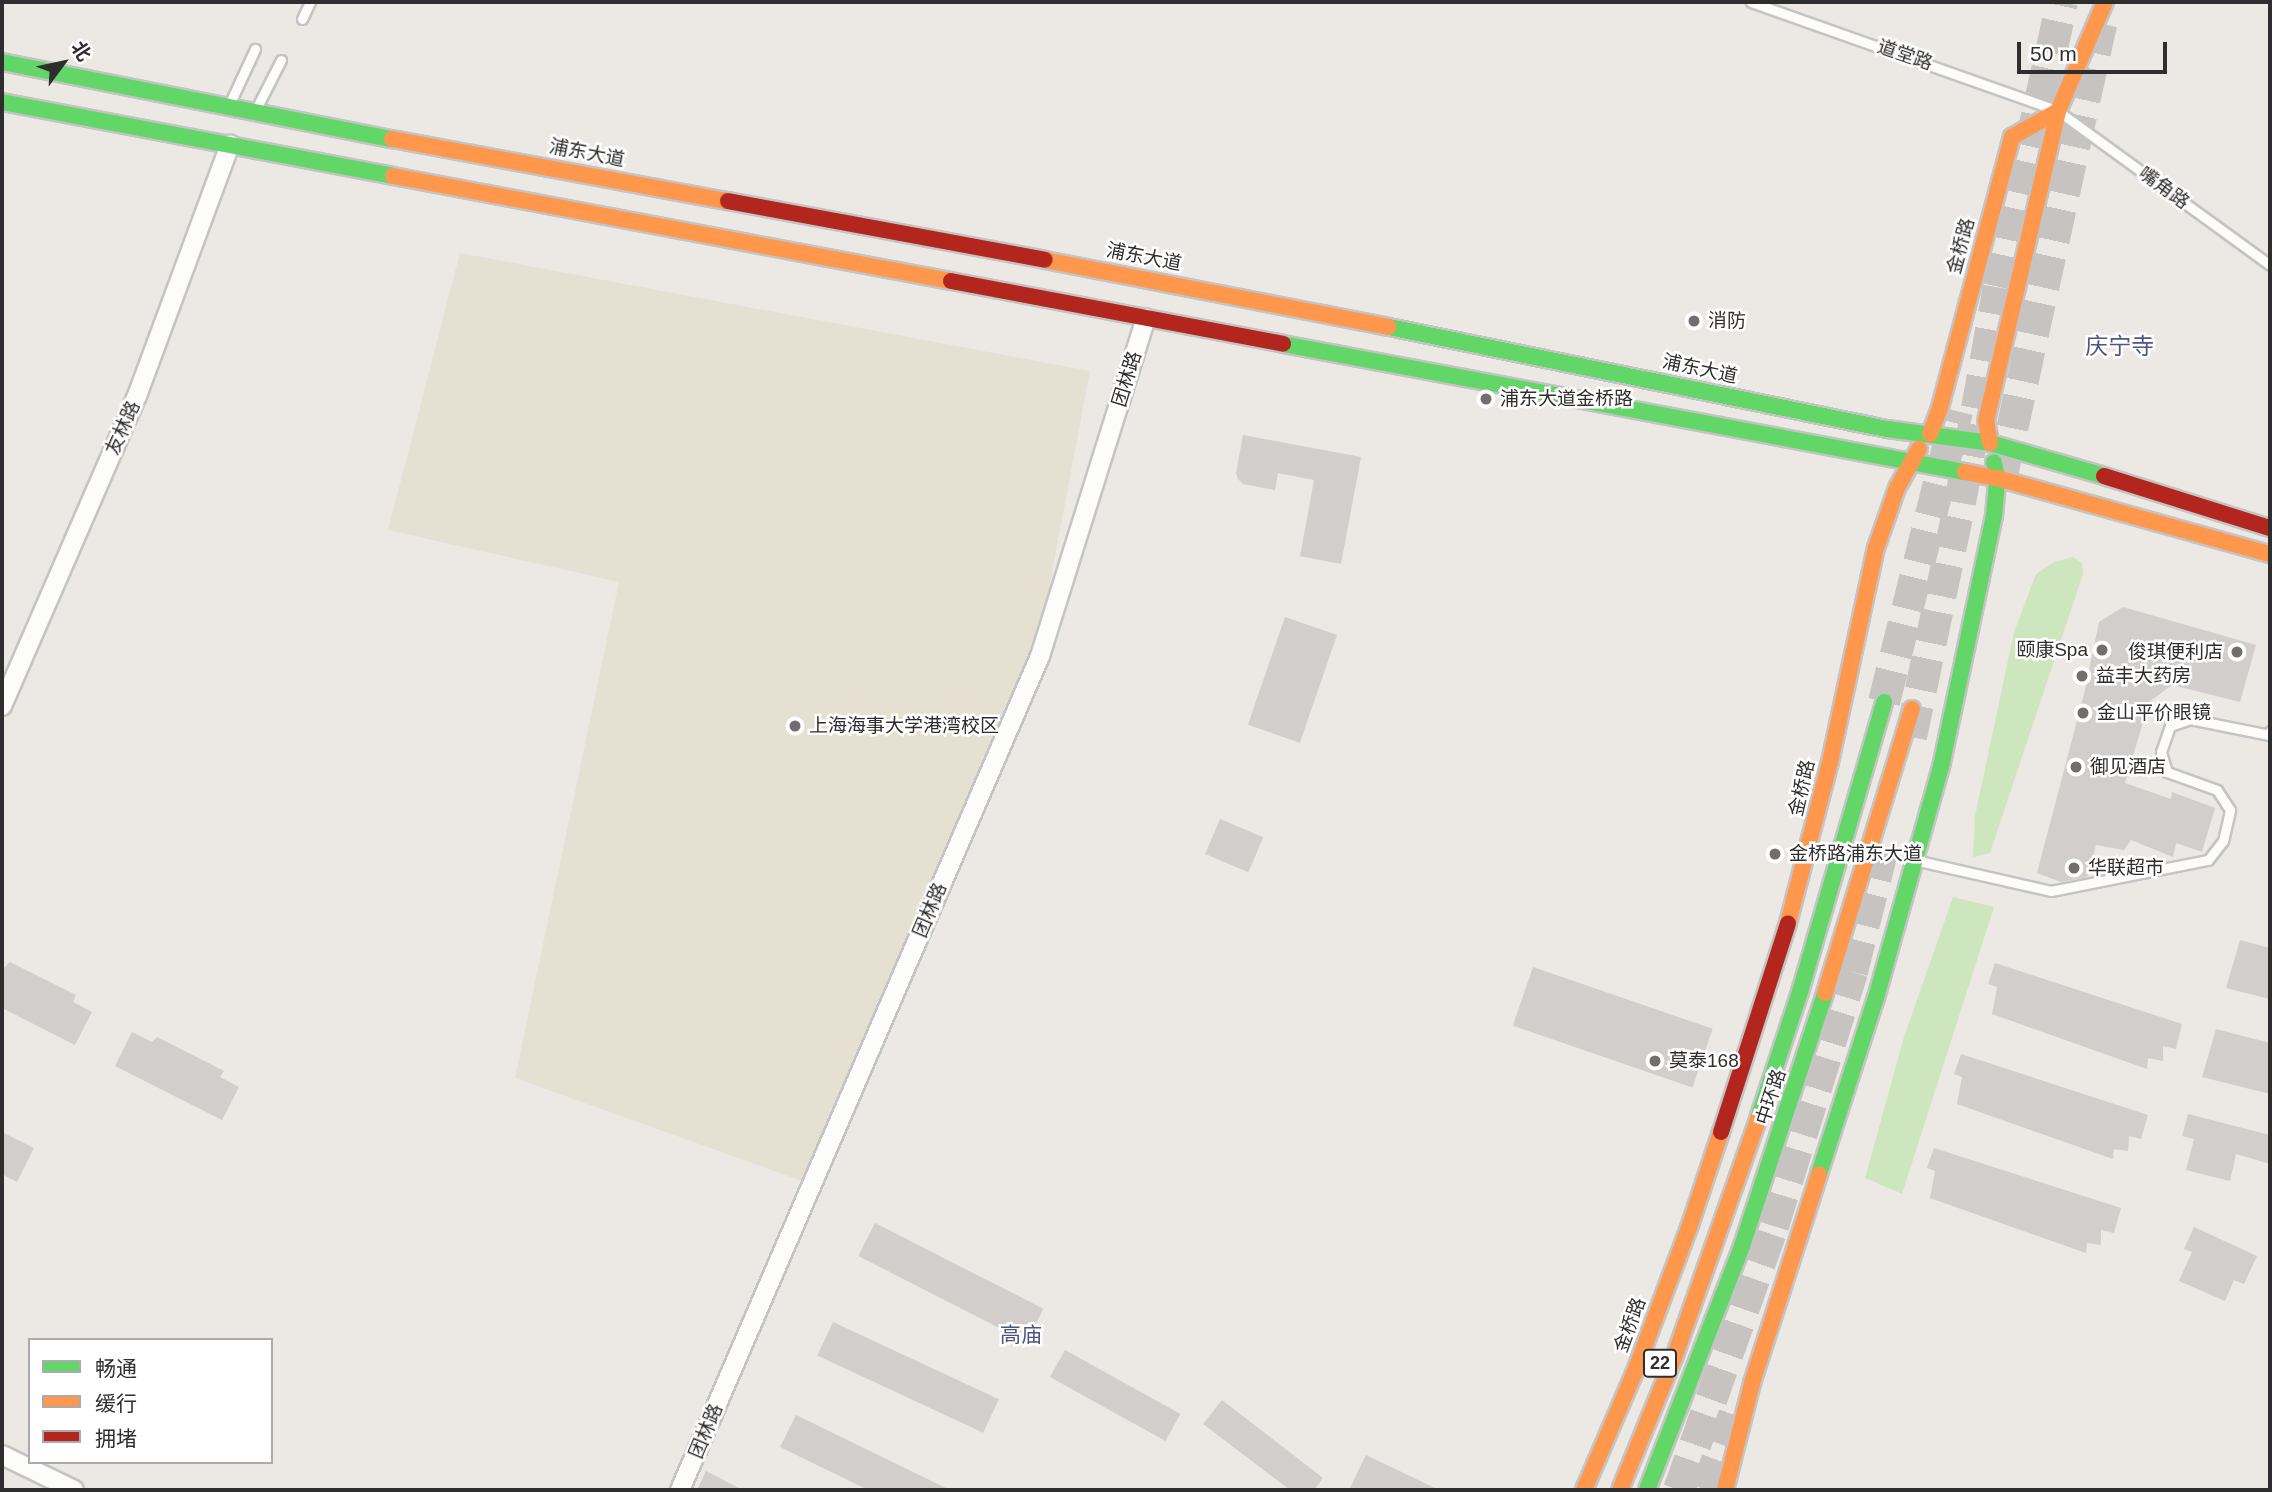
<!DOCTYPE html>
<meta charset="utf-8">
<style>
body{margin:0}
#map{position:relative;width:2272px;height:1492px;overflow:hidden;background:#ece8e4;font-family:Arial,"Noto Sans SC",sans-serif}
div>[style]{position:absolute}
.education>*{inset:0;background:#e6e0d3}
.green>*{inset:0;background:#cee6be}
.building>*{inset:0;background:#d1cecb;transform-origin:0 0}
.highway-tunnel>*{height:32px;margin-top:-16px;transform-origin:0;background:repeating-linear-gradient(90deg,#c6c3c0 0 32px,transparent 0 48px)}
.roads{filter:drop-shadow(2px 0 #c5c4c5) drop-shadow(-2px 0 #c5c4c5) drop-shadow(0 2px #c5c4c5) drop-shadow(0 -2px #c5c4c5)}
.lane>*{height:9px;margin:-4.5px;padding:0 4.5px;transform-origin:4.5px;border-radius:4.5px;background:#fcfcfb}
.street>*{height:18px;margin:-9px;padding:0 9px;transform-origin:9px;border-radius:9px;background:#fcfcfb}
.fast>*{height:16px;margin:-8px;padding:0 8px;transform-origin:8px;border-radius:8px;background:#63d668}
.slow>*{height:16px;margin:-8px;padding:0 8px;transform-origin:8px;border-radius:8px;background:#ff974d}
.jam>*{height:16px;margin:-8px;padding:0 8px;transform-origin:8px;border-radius:8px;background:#b3261e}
.dots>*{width:19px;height:19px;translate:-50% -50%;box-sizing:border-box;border:4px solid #fff;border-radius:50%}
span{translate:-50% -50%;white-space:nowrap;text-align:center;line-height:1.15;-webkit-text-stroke:5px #fff;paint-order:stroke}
.shield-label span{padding:2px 5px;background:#fff;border:2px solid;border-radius:5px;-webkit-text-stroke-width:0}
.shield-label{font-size:18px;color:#2e2e2e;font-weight:700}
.street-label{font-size:19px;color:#2e2e2e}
.poi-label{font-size:19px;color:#2e2e2e}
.left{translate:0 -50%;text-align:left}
.right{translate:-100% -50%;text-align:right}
.neighbourhood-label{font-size:21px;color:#4d5680}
.quarter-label{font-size:23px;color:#4d5680}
.frame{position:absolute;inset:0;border:4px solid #2e2e2e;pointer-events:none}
.legend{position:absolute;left:28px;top:1338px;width:245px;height:126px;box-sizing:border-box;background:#fff;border:2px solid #ababab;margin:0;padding:9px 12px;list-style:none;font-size:21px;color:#2e2e2e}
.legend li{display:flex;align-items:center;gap:14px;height:35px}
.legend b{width:35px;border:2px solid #ababab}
.north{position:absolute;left:28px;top:28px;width:70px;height:70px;-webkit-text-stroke:5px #fff;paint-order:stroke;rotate:57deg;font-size:19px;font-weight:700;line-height:28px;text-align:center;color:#2e2e2e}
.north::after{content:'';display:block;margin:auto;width:24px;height:32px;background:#2e2e2e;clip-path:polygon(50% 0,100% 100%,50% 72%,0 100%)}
.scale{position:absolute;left:2017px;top:42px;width:150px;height:32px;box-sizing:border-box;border:4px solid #2e2e2e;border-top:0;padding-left:9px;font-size:21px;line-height:24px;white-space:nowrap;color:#2e2e2e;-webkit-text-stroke:5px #fff;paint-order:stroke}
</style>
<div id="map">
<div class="education">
<i style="clip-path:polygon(460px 253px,1090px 371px,1043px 620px,958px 832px,802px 1181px,515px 1078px,619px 582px,388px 530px)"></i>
</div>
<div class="green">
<i style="clip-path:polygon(2073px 557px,2082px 563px,2083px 574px,1990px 853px,1973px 857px,1975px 816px,2014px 632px,2036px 574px,2054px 562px)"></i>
<i style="clip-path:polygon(1953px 897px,1994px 907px,1902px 1194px,1865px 1178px,1904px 1037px)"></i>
</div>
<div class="building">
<i style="clip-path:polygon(1243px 435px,1361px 457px,1341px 564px,1300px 556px,1314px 480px,1278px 473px,1275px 490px,1243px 484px,1238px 479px,1236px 473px)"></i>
<i style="clip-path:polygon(2123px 607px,2256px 645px,2240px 702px,2172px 685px,2149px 702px,2125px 783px,2171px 799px,2172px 792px,2215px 808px,2202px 852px,2176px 843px,2173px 857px,2131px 840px,2124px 850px,2096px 845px,2087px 877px,2061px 882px,2037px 873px,2084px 694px,2099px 622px)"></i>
<i style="left:1285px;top:617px;width:55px;height:114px;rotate:19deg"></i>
<i style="left:1220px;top:819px;width:47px;height:38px;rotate:23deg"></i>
<i style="clip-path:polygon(2240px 940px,2270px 948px,2270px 999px,2226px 988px)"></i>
<i style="clip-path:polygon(10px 962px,76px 995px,73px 1002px,92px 1012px,75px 1045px,2px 1008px,2px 970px)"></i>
<i style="clip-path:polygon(1995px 963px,2182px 1024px,2176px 1049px,2163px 1046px,2163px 1061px,2148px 1058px,2147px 1069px,1992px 1014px,1997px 987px,1988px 984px)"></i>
<i style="left:1533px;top:967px;width:190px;height:62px;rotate:19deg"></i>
<i style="clip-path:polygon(2216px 1029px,2270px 1043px,2270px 1094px,2202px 1077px)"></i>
<i style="clip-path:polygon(132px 1032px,152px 1042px,157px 1037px,224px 1071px,220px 1077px,239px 1087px,222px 1120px,115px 1066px)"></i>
<i style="clip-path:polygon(1961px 1054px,2148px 1115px,2141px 1139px,2129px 1136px,2128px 1151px,2114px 1149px,2113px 1159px,1957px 1104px,1962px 1077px,1954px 1074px)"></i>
<i style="clip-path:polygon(2188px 1114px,2270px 1135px,2270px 1164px,2236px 1154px,2230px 1181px,2186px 1170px,2194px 1139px,2182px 1136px)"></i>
<i style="clip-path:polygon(2px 1132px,34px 1148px,17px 1182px,2px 1174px)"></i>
<i style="clip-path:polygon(1934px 1148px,2121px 1208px,2114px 1233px,2101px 1230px,2101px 1245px,2087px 1243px,2086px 1253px,1930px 1198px,1935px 1171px,1927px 1168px)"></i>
<i style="left:875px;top:1223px;width:189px;height:37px;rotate:27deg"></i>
<i style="clip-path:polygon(2194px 1227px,2257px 1256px,2244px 1284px,2234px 1280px,2225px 1301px,2179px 1281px,2192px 1252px,2184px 1249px)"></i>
<i style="left:833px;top:1322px;width:183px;height:37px;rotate:25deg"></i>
<i style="left:1065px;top:1350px;width:132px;height:31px;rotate:29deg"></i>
<i style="clip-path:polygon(1222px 1400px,1323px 1478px,1314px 1490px,1290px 1490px,1203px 1424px)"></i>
<i style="clip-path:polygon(796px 1415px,950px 1490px,868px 1490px,780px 1447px)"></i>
<i style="clip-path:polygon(1366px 1455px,1439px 1490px,1349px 1490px)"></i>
<i style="clip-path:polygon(706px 1471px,743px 1490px,697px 1490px)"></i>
</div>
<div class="highway-tunnel">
<i style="left:2002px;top:475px;width:462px;rotate:-77.6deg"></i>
<i style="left:1884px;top:702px;width:300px;rotate:-75.9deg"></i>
<i style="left:1911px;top:737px;width:239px;rotate:-78.2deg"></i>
<i style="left:1960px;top:503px;width:219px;rotate:-79.8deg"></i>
<i style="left:1999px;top:287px;width:292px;rotate:-77.5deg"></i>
<i style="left:1679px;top:1490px;width:280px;rotate:-70.4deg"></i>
<i style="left:1773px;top:1226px;width:266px;rotate:-72.7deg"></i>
<i style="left:1852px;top:972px;width:124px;rotate:-76deg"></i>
<i style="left:1706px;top:1490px;width:85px;rotate:-69.4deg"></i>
</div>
<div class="roads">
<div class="lane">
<i style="left:1751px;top:2px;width:326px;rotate:19.5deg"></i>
<i style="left:2058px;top:111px;width:262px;rotate:36deg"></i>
<i style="left:302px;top:19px;width:19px;rotate:-65deg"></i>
<i style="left:229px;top:105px;width:62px;rotate:-65.1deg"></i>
<i style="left:256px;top:109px;width:55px;rotate:-63deg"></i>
<i style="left:1919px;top:861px;width:135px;rotate:12.8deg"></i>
<i style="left:2051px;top:891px;width:160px;rotate:-11.2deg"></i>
<i style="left:2208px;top:860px;width:24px;rotate:-52deg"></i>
<i style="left:2223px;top:841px;width:32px;rotate:-77deg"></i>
<i style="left:2230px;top:810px;width:24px;rotate:-123deg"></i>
<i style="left:2217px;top:790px;width:53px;rotate:-160.2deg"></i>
<i style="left:2167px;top:772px;width:21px;rotate:-107deg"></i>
<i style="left:2161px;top:752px;width:28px;rotate:-71deg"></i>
<i style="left:2170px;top:726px;width:21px;rotate:-19deg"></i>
<i style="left:2190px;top:719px;width:81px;rotate:11.4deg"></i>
<i style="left:2269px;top:735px;width:4px;rotate:-76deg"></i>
</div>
<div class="street">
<i style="left:2px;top:706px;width:338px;rotate:-66.5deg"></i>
<i style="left:137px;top:396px;width:268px;rotate:-69.7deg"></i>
<i style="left:2px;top:1455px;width:80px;rotate:25.9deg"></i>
<i style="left:680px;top:1490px;width:908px;rotate:-66.65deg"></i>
<i style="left:1040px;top:656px;width:354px;rotate:-72.6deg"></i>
</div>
<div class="fast">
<i style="left:2px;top:62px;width:398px;rotate:11.2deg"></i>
<i style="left:2px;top:102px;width:398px;rotate:10.7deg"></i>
<i style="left:1389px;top:327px;width:508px;rotate:11.58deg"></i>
<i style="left:1887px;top:429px;width:104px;rotate:7.7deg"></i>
<i style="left:1990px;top:443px;width:119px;rotate:16.1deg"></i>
<i style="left:1283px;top:344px;width:694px;rotate:10.63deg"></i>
<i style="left:1759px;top:1116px;width:131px;rotate:-71.7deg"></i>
<i style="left:1800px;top:992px;width:302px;rotate:-73.8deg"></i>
<i style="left:1819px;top:1174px;width:185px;rotate:-72.1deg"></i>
<i style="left:1876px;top:998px;width:240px;rotate:-74.3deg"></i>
<i style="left:1941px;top:767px;width:257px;rotate:-78.1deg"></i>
<i style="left:1994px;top:516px;width:38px;rotate:-85deg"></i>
<i style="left:1997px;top:478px;width:16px;rotate:-101deg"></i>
<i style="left:1647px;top:1490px;width:262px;rotate:-68.7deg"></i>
<i style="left:1742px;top:1246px;width:266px;rotate:-71.8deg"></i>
</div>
<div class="slow">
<i style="left:392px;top:139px;width:342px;rotate:10.5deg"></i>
<i style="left:393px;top:176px;width:568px;rotate:10.66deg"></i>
<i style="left:1045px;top:260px;width:350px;rotate:11deg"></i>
<i style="left:1930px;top:434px;width:25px;rotate:-69deg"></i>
<i style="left:1939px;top:411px;width:284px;rotate:-75.1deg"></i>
<i style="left:2012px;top:137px;width:53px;rotate:-29.5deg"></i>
<i style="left:1990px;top:443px;width:22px;rotate:-100deg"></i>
<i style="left:1986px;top:421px;width:318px;rotate:-76.9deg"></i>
<i style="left:2058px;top:111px;width:119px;rotate:-66.7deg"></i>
<i style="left:1965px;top:472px;width:33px;rotate:11deg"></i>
<i style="left:1997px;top:478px;width:283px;rotate:15.6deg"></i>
<i style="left:1788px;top:923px;width:166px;rotate:-75.4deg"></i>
<i style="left:1830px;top:762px;width:219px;rotate:-77.9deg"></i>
<i style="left:1876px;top:548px;width:64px;rotate:-70.7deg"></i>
<i style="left:1897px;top:488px;width:45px;rotate:-60.6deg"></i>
<i style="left:1825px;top:993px;width:297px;rotate:-73deg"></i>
<i style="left:1584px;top:1490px;width:126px;rotate:-66.7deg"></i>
<i style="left:1634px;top:1374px;width:162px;rotate:-69.4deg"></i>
<i style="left:1691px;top:1222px;width:95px;rotate:-71.6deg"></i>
<i style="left:1620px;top:1490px;width:143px;rotate:-67.8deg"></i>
<i style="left:1674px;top:1358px;width:256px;rotate:-70.6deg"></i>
<i style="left:1725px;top:1490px;width:110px;rotate:-75.8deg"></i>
<i style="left:1752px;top:1383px;width:219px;rotate:-72.2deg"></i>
</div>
<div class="jam">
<i style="left:728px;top:201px;width:322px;rotate:10.5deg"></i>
<i style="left:951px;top:281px;width:338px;rotate:10.7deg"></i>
<i style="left:2104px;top:476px;width:174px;rotate:17.4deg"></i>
<i style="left:1721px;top:1132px;width:219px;rotate:-72.2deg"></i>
</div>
</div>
<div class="dots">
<i style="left:1694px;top:321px;background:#706f6e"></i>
<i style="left:1486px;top:399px;background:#706f6e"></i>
<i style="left:2102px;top:650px;background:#706f6e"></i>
<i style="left:2237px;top:652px;background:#706f6e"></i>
<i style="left:2082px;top:676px;background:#706f6e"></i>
<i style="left:2083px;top:713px;background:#706f6e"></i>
<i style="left:795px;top:726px;background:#706f6e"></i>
<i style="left:2076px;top:767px;background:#706f6e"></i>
<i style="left:1775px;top:854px;background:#706f6e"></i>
<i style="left:2074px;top:868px;background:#706f6e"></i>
<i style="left:1655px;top:1061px;background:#706f6e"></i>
</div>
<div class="shield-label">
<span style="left:1660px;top:1363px">22</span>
</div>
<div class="street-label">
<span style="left:1905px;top:55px;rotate:19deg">道堂路</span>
<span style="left:587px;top:153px;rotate:11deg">浦东大道</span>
<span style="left:2164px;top:188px;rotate:36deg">嘴角路</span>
<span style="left:1961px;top:246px;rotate:-75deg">金桥路</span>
<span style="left:1144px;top:257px;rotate:11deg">浦东大道</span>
<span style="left:1700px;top:369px;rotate:12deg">浦东大道</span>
<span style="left:1127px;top:379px;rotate:-73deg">团林路</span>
<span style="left:123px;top:428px;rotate:-66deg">友林路</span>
<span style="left:1802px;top:788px;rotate:-77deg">金桥路</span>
<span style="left:930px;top:910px;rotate:-67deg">团林路</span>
<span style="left:1771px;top:1097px;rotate:-72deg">中环路</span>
<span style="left:1630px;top:1325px;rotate:-70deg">金桥路</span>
<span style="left:706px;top:1431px;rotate:-67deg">团林路</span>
</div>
<div class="poi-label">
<span class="left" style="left:1708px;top:321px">消防</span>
<span class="left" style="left:1500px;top:399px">浦东大道金桥路</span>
<span class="right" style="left:2088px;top:650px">颐康Spa</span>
<span class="right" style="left:2223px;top:652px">俊琪便利店</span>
<span class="left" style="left:2096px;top:676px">益丰大药房</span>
<span class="left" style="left:2097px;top:713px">金山平价眼镜</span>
<span class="left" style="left:809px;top:726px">上海海事大学港湾校区</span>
<span class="left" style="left:2090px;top:767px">御见酒店</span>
<span class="left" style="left:1789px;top:854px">金桥路浦东大道</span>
<span class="left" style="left:2088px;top:868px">华联超市</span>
<span class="left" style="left:1669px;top:1061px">莫泰168</span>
</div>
<div class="neighbourhood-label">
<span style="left:1021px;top:1335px">高庙</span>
</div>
<div class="quarter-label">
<span style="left:2120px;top:346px">庆宁寺</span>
</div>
<div class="frame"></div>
<ul class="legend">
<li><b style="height:9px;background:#63d668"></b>畅通</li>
<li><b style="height:9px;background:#ff974d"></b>缓行</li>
<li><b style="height:9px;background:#b3261e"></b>拥堵</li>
</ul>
<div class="north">北</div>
<div class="scale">50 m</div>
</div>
